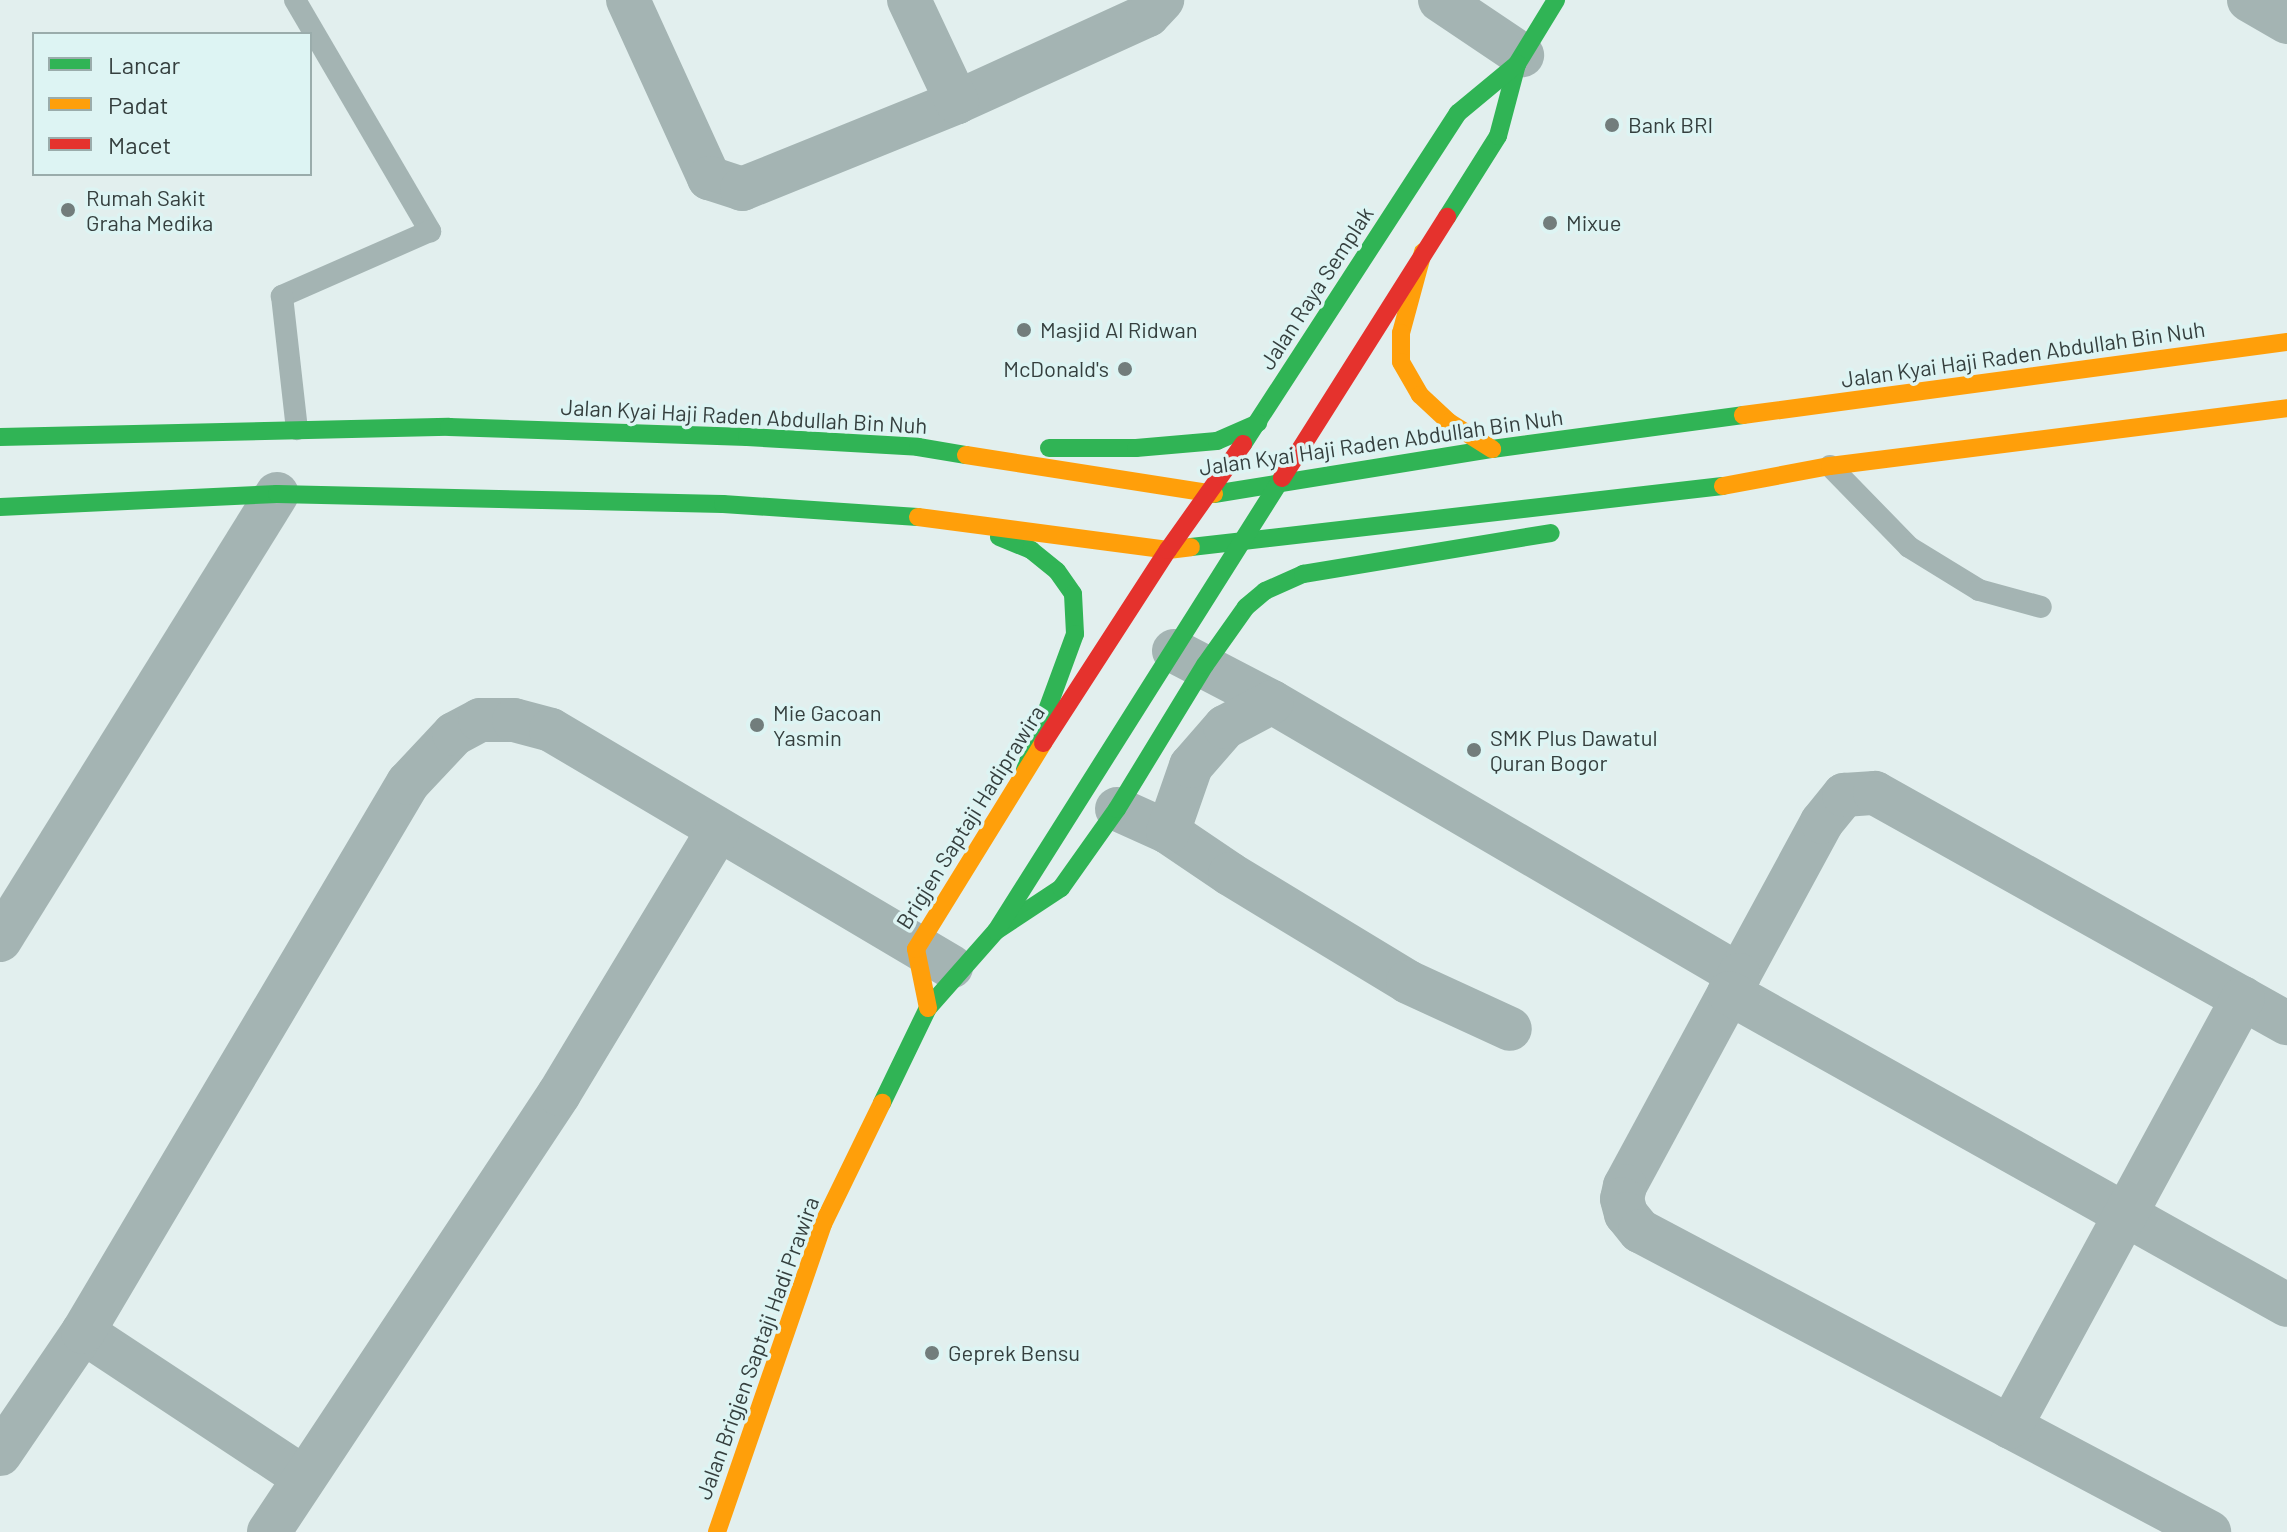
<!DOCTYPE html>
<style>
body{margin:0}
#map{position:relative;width:2287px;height:1532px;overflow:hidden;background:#e2efee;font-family:Barlow,sans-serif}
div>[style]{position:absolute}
.lane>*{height:22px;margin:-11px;padding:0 11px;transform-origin:11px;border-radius:11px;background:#a4b4b3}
.street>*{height:44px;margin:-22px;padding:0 22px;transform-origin:22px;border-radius:22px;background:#a4b4b3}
.fast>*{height:18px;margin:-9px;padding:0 9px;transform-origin:9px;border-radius:9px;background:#30b455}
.slow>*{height:18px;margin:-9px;padding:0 9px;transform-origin:9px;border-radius:9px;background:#ff9f0a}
.jam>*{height:18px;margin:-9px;padding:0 9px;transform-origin:9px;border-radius:9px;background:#e5322d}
.dots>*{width:22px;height:22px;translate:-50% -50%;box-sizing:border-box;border:4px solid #ddf4f3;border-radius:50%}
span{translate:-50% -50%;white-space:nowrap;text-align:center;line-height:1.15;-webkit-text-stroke:7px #ddf4f3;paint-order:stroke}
.poi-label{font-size:22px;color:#353f3e}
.left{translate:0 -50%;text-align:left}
.right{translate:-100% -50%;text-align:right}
.street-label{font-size:22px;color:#353f3e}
.legend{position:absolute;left:32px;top:32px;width:280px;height:144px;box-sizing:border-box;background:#ddf4f3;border:2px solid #9aacab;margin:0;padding:10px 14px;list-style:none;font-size:24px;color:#353f3e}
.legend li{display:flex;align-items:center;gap:16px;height:40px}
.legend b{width:40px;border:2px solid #9aacab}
</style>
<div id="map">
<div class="lane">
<i style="left:295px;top:0;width:268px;rotate:59.7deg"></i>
<i style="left:430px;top:231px;width:162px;rotate:156.3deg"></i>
<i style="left:282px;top:296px;width:134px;rotate:83.6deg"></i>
<i style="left:1830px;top:466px;width:113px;rotate:45.7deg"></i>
<i style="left:1909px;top:547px;width:82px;rotate:31.6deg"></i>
<i style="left:1979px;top:590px;width:64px;rotate:15.3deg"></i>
</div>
<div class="street">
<i style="left:628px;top:0;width:196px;rotate:65.5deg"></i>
<i style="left:709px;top:178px;width:35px;rotate:18deg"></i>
<i style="left:742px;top:189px;width:232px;rotate:-22deg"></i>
<i style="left:957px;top:102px;width:210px;rotate:-24.5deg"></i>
<i style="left:1148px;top:15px;width:21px;rotate:-47deg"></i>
<i style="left:909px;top:0;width:113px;rotate:64.8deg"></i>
<i style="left:1440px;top:0;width:99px;rotate:33.9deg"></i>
<i style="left:2249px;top:0;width:44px;rotate:30.1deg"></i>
<i style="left:1174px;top:651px;width:110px;rotate:27.5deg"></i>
<i style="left:1272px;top:702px;width:541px;rotate:30.31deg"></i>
<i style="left:1739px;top:975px;width:174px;rotate:-61.5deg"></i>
<i style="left:1822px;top:822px;width:35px;rotate:-51deg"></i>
<i style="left:1844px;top:795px;width:31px;rotate:-4deg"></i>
<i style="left:1875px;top:793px;width:472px;rotate:29.2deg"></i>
<i style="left:1117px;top:809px;width:56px;rotate:24.3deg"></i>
<i style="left:1168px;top:832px;width:75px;rotate:34.1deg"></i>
<i style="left:1230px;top:874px;width:208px;rotate:31.2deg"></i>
<i style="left:1408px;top:982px;width:112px;rotate:24.7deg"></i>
<i style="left:1168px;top:832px;width:70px;rotate:-70.8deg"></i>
<i style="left:1191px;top:766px;width:52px;rotate:-48.9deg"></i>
<i style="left:1225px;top:727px;width:53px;rotate:-28deg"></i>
<i style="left:0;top:940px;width:525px;rotate:-58.16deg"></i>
<i style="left:1739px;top:975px;width:240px;rotate:118.4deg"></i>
<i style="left:1625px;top:1186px;width:13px;rotate:103deg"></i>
<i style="left:1622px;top:1199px;width:16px;rotate:75deg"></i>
<i style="left:1626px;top:1214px;width:22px;rotate:51deg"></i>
<i style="left:1640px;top:1231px;width:644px;rotate:27.88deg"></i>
<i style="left:1729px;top:993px;width:639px;rotate:29.21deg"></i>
<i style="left:83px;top:1332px;width:263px;rotate:33.4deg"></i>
<i style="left:2010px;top:1427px;width:488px;rotate:-61.5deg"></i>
<i style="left:0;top:1454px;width:148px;rotate:-55.8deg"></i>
<i style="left:83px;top:1332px;width:638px;rotate:-59.38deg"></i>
<i style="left:408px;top:783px;width:67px;rotate:-46.8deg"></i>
<i style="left:454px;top:734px;width:30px;rotate:-28deg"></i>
<i style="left:480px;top:720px;width:34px"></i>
<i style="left:514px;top:720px;width:38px;rotate:15deg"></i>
<i style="left:551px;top:730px;width:465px;rotate:30.6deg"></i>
<i style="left:269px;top:1532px;width:525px;rotate:-56.49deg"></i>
<i style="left:559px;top:1094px;width:308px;rotate:-58.9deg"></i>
</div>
<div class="fast">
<i style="left:1447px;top:217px;width:96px;rotate:-57.8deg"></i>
<i style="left:1498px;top:136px;width:74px;rotate:-75.2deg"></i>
<i style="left:1517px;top:64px;width:75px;rotate:-58.6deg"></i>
<i style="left:0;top:437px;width:449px;rotate:-1.3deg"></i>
<i style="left:449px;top:427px;width:298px;rotate:1.9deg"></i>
<i style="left:747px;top:437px;width:171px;rotate:3.3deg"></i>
<i style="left:918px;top:447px;width:49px;rotate:9.5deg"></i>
<i style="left:1243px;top:444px;width:395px;rotate:-57deg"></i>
<i style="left:1458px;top:113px;width:77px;rotate:-39.7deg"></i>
<i style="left:1049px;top:448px;width:87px"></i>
<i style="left:1136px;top:448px;width:81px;rotate:-4.9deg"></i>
<i style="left:1217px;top:441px;width:45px;rotate:-23.7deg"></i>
<i style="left:1214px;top:494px;width:282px;rotate:-9.2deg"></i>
<i style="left:1492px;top:449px;width:253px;rotate:-7.7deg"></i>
<i style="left:0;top:507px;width:277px;rotate:-2.7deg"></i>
<i style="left:277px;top:494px;width:446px;rotate:1.3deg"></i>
<i style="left:723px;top:504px;width:195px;rotate:3.8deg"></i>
<i style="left:999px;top:537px;width:35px;rotate:22deg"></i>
<i style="left:1031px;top:550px;width:33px;rotate:39deg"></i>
<i style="left:1057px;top:571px;width:28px;rotate:55deg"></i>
<i style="left:1073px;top:594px;width:40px;rotate:87.1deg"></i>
<i style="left:1075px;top:634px;width:145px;rotate:110.2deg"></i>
<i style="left:1191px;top:547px;width:535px;rotate:-6.54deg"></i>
<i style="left:996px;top:931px;width:78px;rotate:-33.5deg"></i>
<i style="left:1061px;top:888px;width:97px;rotate:-54.7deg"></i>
<i style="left:1117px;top:809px;width:169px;rotate:-58.6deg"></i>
<i style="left:1205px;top:665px;width:71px;rotate:-54.7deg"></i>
<i style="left:1246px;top:607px;width:25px;rotate:-40deg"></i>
<i style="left:1265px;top:591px;width:42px;rotate:-24.1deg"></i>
<i style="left:1303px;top:574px;width:251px;rotate:-9.4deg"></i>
<i style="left:882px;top:1103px;width:106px;rotate:-64.2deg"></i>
<i style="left:928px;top:1008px;width:103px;rotate:-48.6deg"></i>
<i style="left:996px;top:931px;width:536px;rotate:-57.73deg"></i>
</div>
<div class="slow">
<i style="left:1423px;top:252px;width:84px;rotate:105.2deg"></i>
<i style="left:1401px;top:333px;width:29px;rotate:90deg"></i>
<i style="left:1401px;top:362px;width:38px;rotate:60deg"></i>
<i style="left:1420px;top:395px;width:40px;rotate:43deg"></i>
<i style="left:1449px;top:422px;width:51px;rotate:32.1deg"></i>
<i style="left:1743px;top:415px;width:549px;rotate:-7.64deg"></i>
<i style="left:966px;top:455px;width:251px;rotate:8.9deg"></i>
<i style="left:1723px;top:486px;width:109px;rotate:-10.6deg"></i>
<i style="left:1830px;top:466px;width:461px;rotate:-7.2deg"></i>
<i style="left:918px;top:517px;width:252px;rotate:7.5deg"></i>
<i style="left:1168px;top:550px;width:23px;rotate:-7deg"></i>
<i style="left:928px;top:1008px;width:60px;rotate:-101.5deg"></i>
<i style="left:916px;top:949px;width:242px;rotate:-58.3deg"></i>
<i style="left:717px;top:1532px;width:326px;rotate:-71deg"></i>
<i style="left:823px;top:1224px;width:135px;rotate:-64deg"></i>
</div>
<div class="jam">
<i style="left:1282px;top:478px;width:309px;rotate:-57.7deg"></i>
<i style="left:1043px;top:743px;width:230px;rotate:-57.1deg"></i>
<i style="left:1168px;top:550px;width:130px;rotate:-54.7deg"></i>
</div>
<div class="dots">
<i style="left:1612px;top:125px;background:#727d7c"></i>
<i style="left:68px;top:210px;background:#727d7c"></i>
<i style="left:1550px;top:223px;background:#727d7c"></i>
<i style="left:1024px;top:330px;background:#727d7c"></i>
<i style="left:1125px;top:369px;background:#727d7c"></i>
<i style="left:757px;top:725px;background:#727d7c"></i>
<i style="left:1474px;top:750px;background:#727d7c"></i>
<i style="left:932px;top:1353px;background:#727d7c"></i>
</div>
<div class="poi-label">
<span class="left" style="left:1628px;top:125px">Bank BRI</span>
<span class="left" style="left:86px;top:210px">Rumah Sakit<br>Graha Medika</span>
<span class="left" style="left:1566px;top:223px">Mixue</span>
<span class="left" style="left:1040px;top:330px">Masjid Al Ridwan</span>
<span class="right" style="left:1109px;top:369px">McDonald's</span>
<span class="left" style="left:773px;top:725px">Mie Gacoan<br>Yasmin</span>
<span class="left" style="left:1490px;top:750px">SMK Plus Dawatul<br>Quran Bogor</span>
<span class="left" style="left:948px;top:1353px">Geprek Bensu</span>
</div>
<div class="street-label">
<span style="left:1316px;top:288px;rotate:-57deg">Jalan Raya Semplak</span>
<span style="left:2023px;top:354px;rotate:-8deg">Jalan Kyai Haji Raden Abdullah Bin Nuh</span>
<span style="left:744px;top:416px;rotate:3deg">Jalan Kyai Haji Raden Abdullah Bin Nuh</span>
<span style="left:1381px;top:442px;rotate:-8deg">Jalan Kyai Haji Raden Abdullah Bin Nuh</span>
<span style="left:970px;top:817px;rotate:-58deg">Brigjen Saptaji Hadiprawira</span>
<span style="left:757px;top:1348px;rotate:-70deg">Jalan Brigjen Saptaji Hadi Prawira</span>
</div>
<ul class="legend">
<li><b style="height:10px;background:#30b455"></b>Lancar</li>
<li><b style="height:10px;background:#ff9f0a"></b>Padat</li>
<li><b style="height:10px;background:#e5322d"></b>Macet</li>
</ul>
</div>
